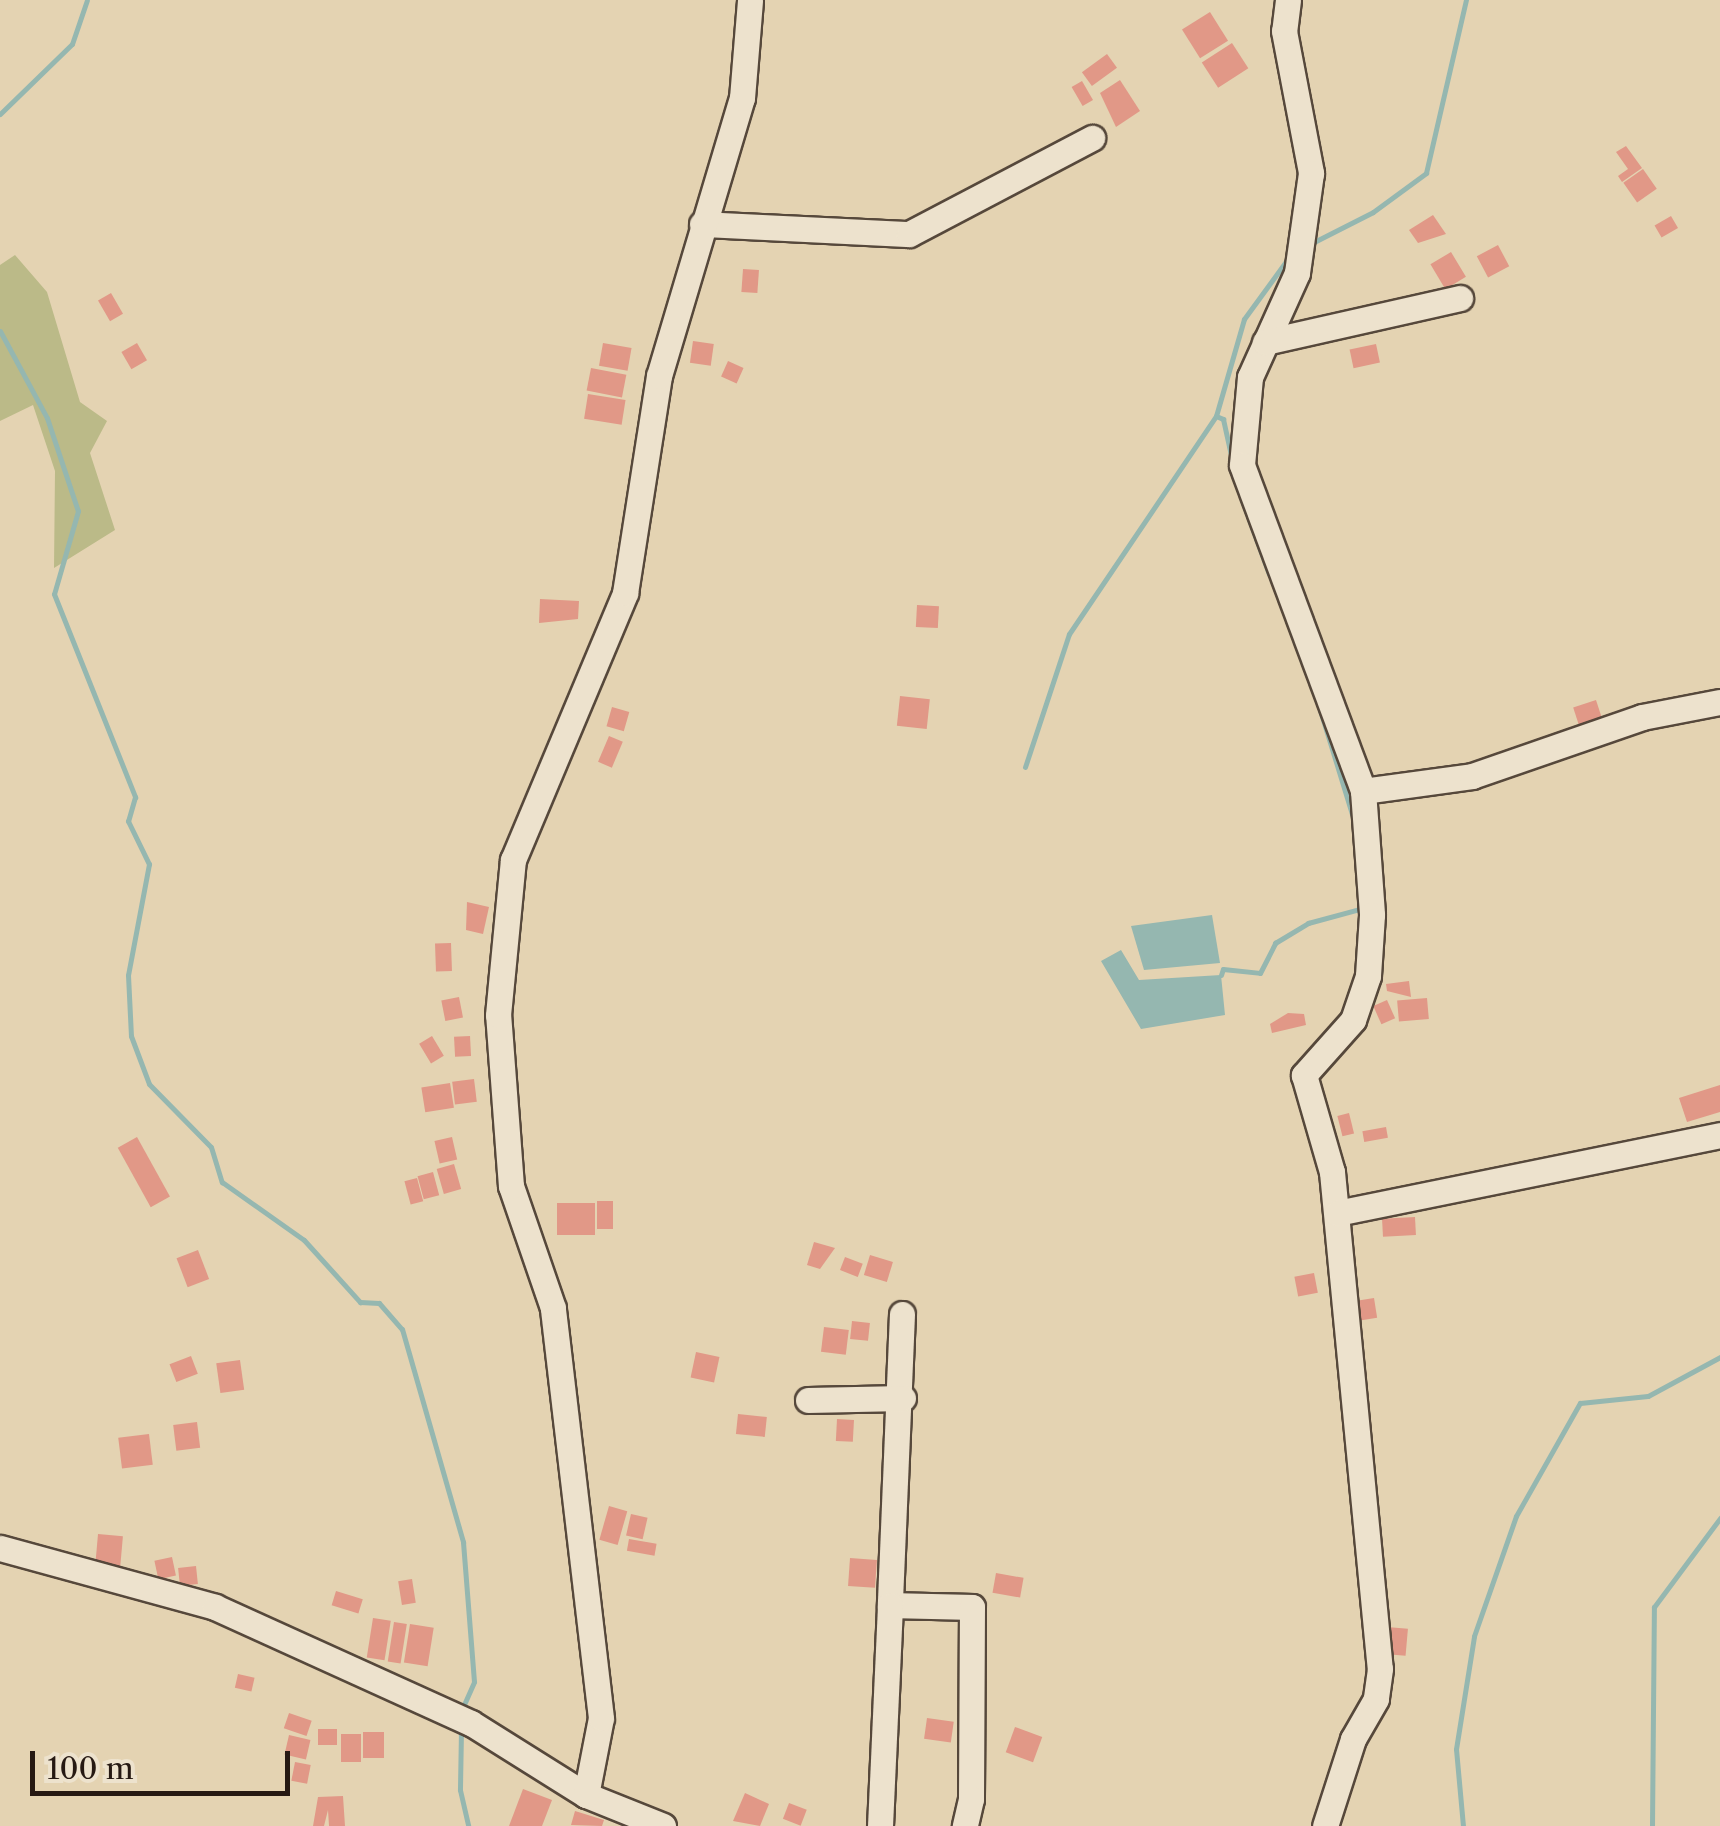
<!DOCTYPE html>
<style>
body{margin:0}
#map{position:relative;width:1720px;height:1826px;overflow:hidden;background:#e4d3b2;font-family:"Libre Caslon Text",serif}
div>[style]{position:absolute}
.green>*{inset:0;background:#bbba88}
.water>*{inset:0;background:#95b7b0}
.stream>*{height:5px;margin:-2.5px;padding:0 2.5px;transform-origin:2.5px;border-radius:2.5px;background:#95b7b0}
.building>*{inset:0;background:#e19887;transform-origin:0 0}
.roads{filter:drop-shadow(2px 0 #56483b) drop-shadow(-2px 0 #56483b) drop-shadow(0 2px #56483b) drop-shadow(0 -2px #56483b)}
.minor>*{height:25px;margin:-12.5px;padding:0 12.5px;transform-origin:12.5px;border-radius:12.5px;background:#ede2cd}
span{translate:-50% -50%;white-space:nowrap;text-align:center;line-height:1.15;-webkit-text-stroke:10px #ede2cd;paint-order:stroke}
.scale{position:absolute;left:30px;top:1751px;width:260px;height:45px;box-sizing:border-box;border:5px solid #261913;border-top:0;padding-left:12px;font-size:30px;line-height:35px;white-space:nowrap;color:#261913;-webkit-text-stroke:8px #ede2cd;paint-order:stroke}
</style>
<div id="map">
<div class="green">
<i style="clip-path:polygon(15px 255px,47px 292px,80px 402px,107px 421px,90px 453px,115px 530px,54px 568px,55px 471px,33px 405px,0 421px,0 265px)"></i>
</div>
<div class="water">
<i style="clip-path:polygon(1212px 915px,1220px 963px,1144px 970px,1131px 926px)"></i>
<i style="clip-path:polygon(1121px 950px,1139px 980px,1221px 975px,1225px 1015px,1141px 1029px,1101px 961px)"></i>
</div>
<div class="stream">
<i style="left:0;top:114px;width:100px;rotate:-44.2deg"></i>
<i style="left:72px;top:44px;width:46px;rotate:-71.2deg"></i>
<i style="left:1312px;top:243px;width:68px;rotate:-26.9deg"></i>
<i style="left:1373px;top:212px;width:66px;rotate:-36.3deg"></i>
<i style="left:1426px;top:173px;width:178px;rotate:-77deg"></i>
<i style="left:0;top:331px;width:99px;rotate:61.6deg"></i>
<i style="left:47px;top:418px;width:98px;rotate:71.6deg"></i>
<i style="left:78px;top:511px;width:86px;rotate:106.1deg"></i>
<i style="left:54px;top:594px;width:219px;rotate:68.2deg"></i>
<i style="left:135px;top:797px;width:25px;rotate:106deg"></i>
<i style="left:128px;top:821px;width:48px;rotate:64deg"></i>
<i style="left:149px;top:864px;width:113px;rotate:100.7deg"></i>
<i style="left:128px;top:975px;width:61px;rotate:87.2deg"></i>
<i style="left:131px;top:1036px;width:51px;rotate:69.4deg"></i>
<i style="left:149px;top:1084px;width:88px;rotate:45.5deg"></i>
<i style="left:211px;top:1147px;width:37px;rotate:73deg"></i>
<i style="left:222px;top:1182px;width:100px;rotate:35.3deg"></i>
<i style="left:304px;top:1240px;width:84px;rotate:47.9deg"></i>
<i style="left:360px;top:1302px;width:19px;rotate:3deg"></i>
<i style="left:379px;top:1303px;width:35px;rotate:49deg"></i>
<i style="left:402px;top:1329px;width:222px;rotate:74deg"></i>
<i style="left:463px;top:1542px;width:140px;rotate:85.5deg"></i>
<i style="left:474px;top:1682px;width:30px;rotate:114deg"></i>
<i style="left:1216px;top:416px;width:8px;rotate:23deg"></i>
<i style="left:1223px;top:419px;width:42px;rotate:77.6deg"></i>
<i style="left:1242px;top:500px;width:79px;rotate:70deg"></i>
<i style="left:1320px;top:710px;width:109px;rotate:72.9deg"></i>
<i style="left:1025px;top:767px;width:140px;rotate:-71.7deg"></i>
<i style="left:1069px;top:634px;width:263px;rotate:-56deg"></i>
<i style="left:1216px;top:416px;width:101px;rotate:-73.9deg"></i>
<i style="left:1244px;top:319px;width:82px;rotate:-54deg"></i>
<i style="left:1221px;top:975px;width:6px;rotate:-72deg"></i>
<i style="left:1223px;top:969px;width:37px;rotate:6deg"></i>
<i style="left:1260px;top:973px;width:34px;rotate:-63deg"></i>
<i style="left:1275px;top:943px;width:39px;rotate:-31deg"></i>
<i style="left:1308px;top:923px;width:54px;rotate:-15.1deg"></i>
<i style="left:461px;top:1730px;width:60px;rotate:91deg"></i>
<i style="left:460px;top:1790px;width:37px;rotate:77deg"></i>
<i style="left:1463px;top:1826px;width:77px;rotate:-95.2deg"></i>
<i style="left:1456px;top:1749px;width:114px;rotate:-80.9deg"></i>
<i style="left:1474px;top:1636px;width:127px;rotate:-70.7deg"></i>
<i style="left:1516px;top:1516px;width:130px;rotate:-60.5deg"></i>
<i style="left:1580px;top:1403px;width:68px;rotate:-5.9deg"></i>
<i style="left:1648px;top:1396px;width:82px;rotate:-28.4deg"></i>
<i style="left:1652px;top:1826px;width:219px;rotate:-89.5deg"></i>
<i style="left:1654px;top:1607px;width:111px;rotate:-53.4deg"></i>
</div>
<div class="building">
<i style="left:1210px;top:12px;width:34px;height:33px;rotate:58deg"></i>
<i style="left:1232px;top:43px;width:30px;height:36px;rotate:57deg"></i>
<i style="left:1107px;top:54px;width:17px;height:31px;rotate:54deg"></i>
<i style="clip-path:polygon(1120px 80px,1140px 111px,1116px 127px,1100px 93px)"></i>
<i style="left:1082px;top:81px;width:22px;height:12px;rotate:60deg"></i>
<i style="clip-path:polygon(1626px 146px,1642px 168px,1622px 182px,1618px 176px,1628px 169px,1616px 152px)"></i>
<i style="left:1643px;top:169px;width:24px;height:24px;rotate:55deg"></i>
<i style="clip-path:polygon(1433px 215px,1446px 234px,1418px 243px,1409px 230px)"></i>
<i style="left:1671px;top:216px;width:14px;height:19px;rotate:60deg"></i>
<i style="left:1498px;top:245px;width:24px;height:24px;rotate:62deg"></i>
<i style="left:1451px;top:252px;width:29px;height:24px;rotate:59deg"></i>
<i style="left:743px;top:269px;width:16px;height:23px;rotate:4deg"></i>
<i style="left:111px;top:293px;width:24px;height:15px;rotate:60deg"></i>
<i style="left:693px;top:341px;width:21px;height:22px;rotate:8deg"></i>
<i style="left:137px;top:343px;width:20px;height:18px;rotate:60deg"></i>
<i style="left:603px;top:343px;width:29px;height:23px;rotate:10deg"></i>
<i style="left:1376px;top:344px;width:19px;height:27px;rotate:78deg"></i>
<i style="left:728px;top:361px;width:17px;height:17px;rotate:24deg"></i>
<i style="left:591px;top:368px;width:36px;height:23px;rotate:11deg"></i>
<i style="left:588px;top:394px;width:38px;height:25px;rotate:9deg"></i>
<i style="clip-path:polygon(540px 599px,579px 601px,578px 619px,539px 623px)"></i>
<i style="left:917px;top:605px;width:22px;height:22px;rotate:3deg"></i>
<i style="left:900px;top:696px;width:30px;height:30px;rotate:6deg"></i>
<i style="left:1596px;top:700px;width:20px;height:24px;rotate:72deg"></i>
<i style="left:612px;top:707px;width:18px;height:20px;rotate:16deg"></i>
<i style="left:609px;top:736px;width:15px;height:28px;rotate:23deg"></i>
<i style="clip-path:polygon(467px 902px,489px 907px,483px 934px,466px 930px)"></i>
<i style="left:451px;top:943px;width:28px;height:16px;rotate:88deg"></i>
<i style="clip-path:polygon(1409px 981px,1411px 997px,1387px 991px,1386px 984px)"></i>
<i style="left:459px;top:997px;width:21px;height:18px;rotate:79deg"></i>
<i style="left:1427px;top:998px;width:21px;height:30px;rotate:85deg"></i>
<i style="left:1387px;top:1000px;width:20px;height:15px;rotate:66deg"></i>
<i style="clip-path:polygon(1288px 1013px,1304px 1014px,1306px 1025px,1272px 1033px,1270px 1024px)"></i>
<i style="left:432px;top:1036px;width:23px;height:15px;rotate:59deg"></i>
<i style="left:470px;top:1036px;width:20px;height:16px;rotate:87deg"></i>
<i style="left:474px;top:1079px;width:23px;height:22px;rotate:83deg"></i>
<i style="left:450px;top:1083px;width:25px;height:29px;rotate:81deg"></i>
<i style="clip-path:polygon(1720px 1085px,1720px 1112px,1687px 1122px,1679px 1098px)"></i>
<i style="left:1349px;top:1113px;width:21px;height:12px;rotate:76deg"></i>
<i style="left:1386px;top:1127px;width:11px;height:24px;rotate:80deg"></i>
<i style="left:137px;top:1137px;width:68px;height:22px;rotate:61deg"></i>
<i style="left:452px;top:1137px;width:23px;height:18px;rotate:77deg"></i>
<i style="left:454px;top:1164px;width:26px;height:18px;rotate:74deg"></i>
<i style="left:433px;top:1172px;width:24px;height:16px;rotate:75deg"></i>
<i style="left:417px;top:1178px;width:24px;height:13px;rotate:75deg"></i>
<i style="left:597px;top:1201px;width:16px;height:28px"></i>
<i style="left:557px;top:1203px;width:38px;height:32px"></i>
<i style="left:1415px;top:1217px;width:18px;height:33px;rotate:87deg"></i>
<i style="clip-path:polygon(814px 1242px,835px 1248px,820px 1269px,807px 1265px)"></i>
<i style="left:198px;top:1250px;width:31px;height:23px;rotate:69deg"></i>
<i style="left:870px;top:1255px;width:24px;height:21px;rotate:17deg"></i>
<i style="left:845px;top:1257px;width:19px;height:14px;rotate:21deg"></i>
<i style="left:1314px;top:1273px;width:20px;height:20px;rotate:79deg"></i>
<i style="left:1374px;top:1298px;width:20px;height:19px;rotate:81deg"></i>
<i style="left:852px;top:1321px;width:18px;height:18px;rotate:6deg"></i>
<i style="left:824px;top:1327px;width:25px;height:25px;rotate:7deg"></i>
<i style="left:696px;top:1352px;width:24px;height:26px;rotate:12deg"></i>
<i style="left:191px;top:1356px;width:19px;height:23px;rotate:69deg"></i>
<i style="left:240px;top:1360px;width:30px;height:24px;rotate:82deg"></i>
<i style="left:738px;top:1414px;width:29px;height:20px;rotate:6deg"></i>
<i style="left:837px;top:1419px;width:17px;height:22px;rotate:3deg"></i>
<i style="left:197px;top:1422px;width:26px;height:24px;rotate:83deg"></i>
<i style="left:149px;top:1434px;width:31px;height:31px;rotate:83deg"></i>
<i style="left:609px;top:1506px;width:19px;height:35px;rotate:16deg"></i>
<i style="left:631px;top:1514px;width:17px;height:22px;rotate:13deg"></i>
<i style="left:98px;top:1534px;width:25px;height:36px;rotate:5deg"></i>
<i style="left:629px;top:1539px;width:28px;height:12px;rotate:10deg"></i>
<i style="left:172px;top:1557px;width:19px;height:18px;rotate:78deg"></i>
<i style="left:850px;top:1558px;width:27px;height:28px;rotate:4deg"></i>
<i style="left:196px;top:1566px;width:18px;height:18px;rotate:84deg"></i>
<i style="left:996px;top:1573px;width:28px;height:20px;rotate:10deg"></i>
<i style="left:412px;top:1579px;width:24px;height:14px;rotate:81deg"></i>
<i style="left:336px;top:1591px;width:28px;height:15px;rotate:17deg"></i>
<i style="left:373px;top:1618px;width:18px;height:40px;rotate:9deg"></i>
<i style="left:394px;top:1622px;width:13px;height:40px;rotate:9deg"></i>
<i style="left:410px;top:1624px;width:24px;height:39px;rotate:9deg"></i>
<i style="left:1387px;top:1627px;width:21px;height:27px;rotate:5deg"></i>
<i style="left:238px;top:1674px;width:17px;height:14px;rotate:13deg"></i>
<i style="left:289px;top:1713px;width:24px;height:16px;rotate:19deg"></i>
<i style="left:927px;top:1718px;width:27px;height:21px;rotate:8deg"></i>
<i style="left:1015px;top:1727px;width:29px;height:27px;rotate:20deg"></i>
<i style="left:318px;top:1729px;width:19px;height:16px"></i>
<i style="left:363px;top:1732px;width:21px;height:26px"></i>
<i style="left:341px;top:1734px;width:20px;height:28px"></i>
<i style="left:289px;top:1735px;width:22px;height:20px;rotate:13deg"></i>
<i style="left:295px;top:1762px;width:16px;height:19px;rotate:11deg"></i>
<i style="clip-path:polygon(523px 1789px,552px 1800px,542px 1826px,509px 1826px)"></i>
<i style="clip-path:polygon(745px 1793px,769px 1804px,760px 1826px,733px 1821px)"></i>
<i style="clip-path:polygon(343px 1796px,345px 1826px,329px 1826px,328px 1810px,324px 1826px,313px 1826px,318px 1797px)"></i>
<i style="left:789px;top:1803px;width:19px;height:17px;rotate:21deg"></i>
<i style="clip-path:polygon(575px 1811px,604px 1820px,602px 1826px,571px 1825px)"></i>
</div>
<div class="roads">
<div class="minor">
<i style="left:1288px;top:0;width:31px;rotate:97deg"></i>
<i style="left:1284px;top:31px;width:145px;rotate:79.2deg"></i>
<i style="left:1311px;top:173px;width:101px;rotate:98deg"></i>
<i style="left:1297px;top:273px;width:114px;rotate:114.3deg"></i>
<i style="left:1250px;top:377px;width:88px;rotate:95.2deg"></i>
<i style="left:1242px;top:465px;width:348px;rotate:69.6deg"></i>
<i style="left:1363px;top:791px;width:124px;rotate:85.8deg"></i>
<i style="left:1372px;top:915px;width:61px;rotate:93.8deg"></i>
<i style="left:1368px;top:976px;width:46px;rotate:108.8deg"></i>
<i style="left:1353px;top:1020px;width:74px;rotate:131.7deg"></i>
<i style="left:1304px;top:1075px;width:101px;rotate:73.9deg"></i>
<i style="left:1332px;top:1172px;width:499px;rotate:84.5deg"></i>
<i style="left:1380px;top:1669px;width:30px;rotate:98deg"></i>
<i style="left:1376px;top:1699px;width:46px;rotate:119.9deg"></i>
<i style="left:1353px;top:1739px;width:91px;rotate:107.8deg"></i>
<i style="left:702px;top:224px;width:207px;rotate:2.8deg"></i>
<i style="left:909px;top:234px;width:207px;rotate:-27.7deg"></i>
<i style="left:1265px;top:342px;width:200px;rotate:-12.7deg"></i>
<i style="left:1363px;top:791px;width:110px;rotate:-7.8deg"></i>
<i style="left:1472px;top:776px;width:180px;rotate:-19.1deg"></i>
<i style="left:1642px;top:717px;width:79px;rotate:-10.9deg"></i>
<i style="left:1337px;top:1213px;width:391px;rotate:-11.5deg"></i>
<i style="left:902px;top:1314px;width:291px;rotate:92.4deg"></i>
<i style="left:890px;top:1605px;width:82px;rotate:1.4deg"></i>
<i style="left:972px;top:1607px;width:192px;rotate:90.3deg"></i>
<i style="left:971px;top:1799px;width:28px;rotate:103deg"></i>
<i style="left:808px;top:1400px;width:95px;rotate:-1.2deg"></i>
<i style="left:0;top:1548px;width:223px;rotate:15.3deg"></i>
<i style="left:215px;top:1607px;width:281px;rotate:24.4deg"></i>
<i style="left:471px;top:1723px;width:136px;rotate:32.1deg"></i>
<i style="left:586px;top:1795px;width:83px;rotate:21.9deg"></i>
<i style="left:586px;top:1795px;width:78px;rotate:-79deg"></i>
<i style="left:601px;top:1718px;width:413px;rotate:-96.7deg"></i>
<i style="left:553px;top:1308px;width:129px;rotate:-109deg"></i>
<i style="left:511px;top:1186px;width:171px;rotate:-94.3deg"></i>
<i style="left:498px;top:1015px;width:156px;rotate:-84.5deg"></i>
<i style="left:513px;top:860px;width:290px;rotate:-67.2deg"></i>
<i style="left:625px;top:593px;width:220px;rotate:-81.1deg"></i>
<i style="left:659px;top:376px;width:290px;rotate:-73.4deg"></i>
<i style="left:742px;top:98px;width:98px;rotate:-85.3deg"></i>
<i style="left:880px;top:1826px;width:221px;rotate:-87.4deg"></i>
</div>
</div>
<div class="scale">100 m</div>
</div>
